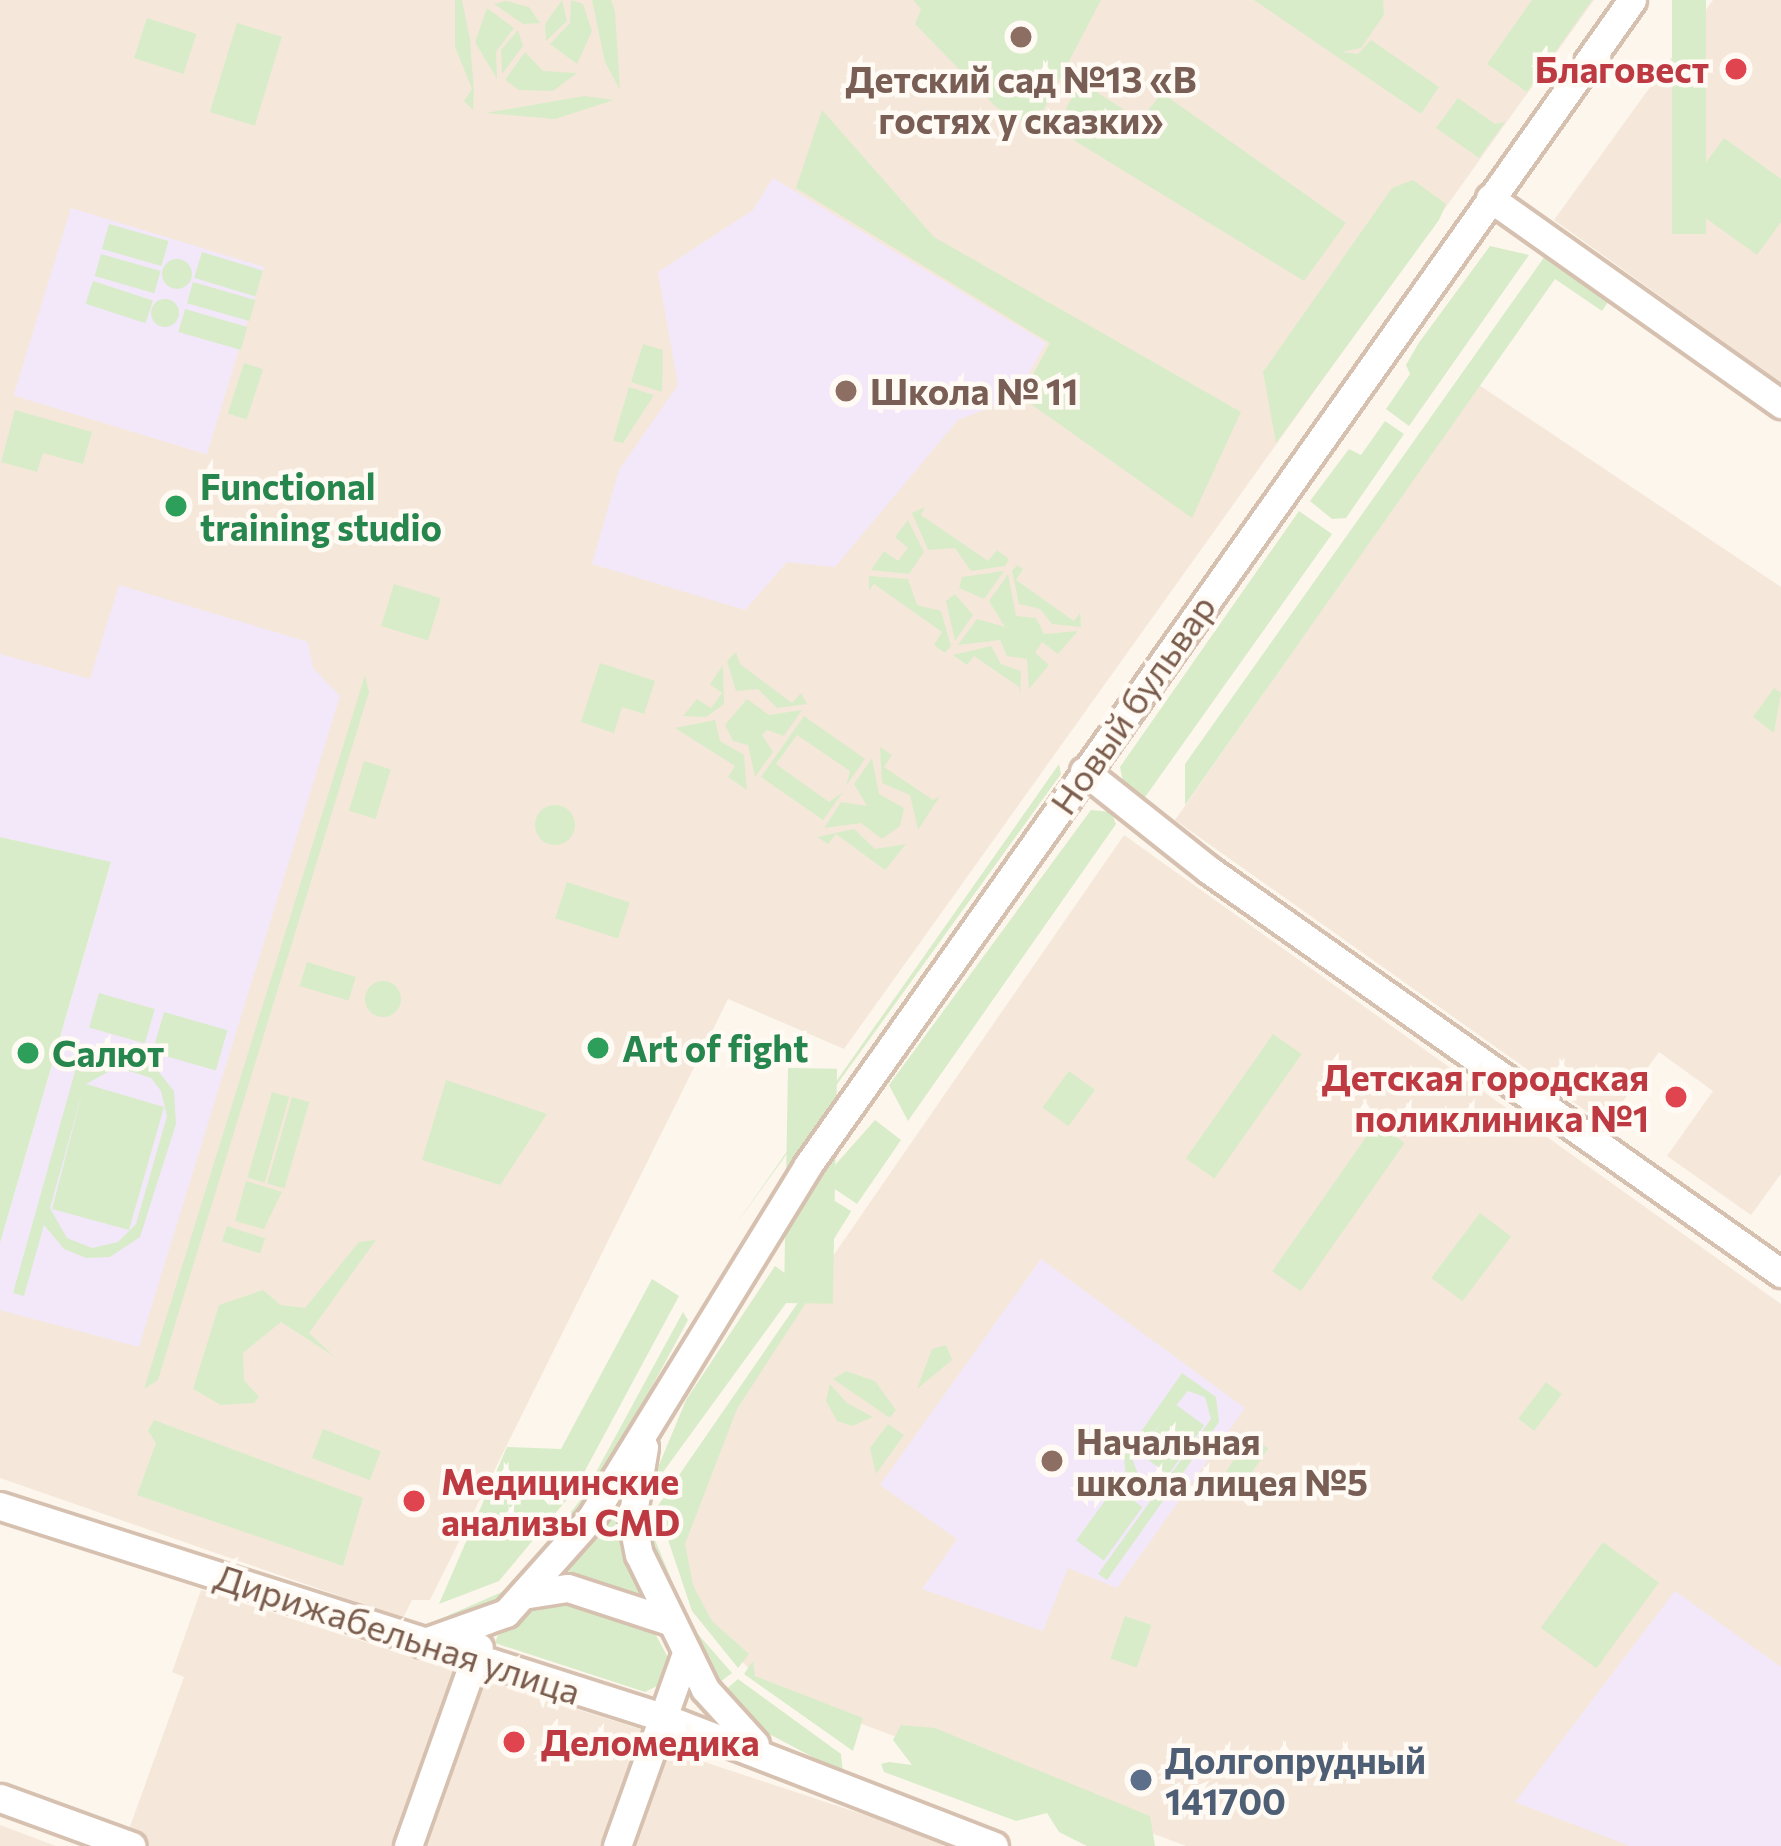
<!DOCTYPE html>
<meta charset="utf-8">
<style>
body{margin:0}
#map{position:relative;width:1781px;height:1846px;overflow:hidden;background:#fdf6ec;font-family:Commissioner,sans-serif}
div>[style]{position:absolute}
.residential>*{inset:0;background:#f5e8da}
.education>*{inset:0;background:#f3e8fa;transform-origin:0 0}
.green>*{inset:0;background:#d8ecc9;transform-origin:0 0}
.round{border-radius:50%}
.roads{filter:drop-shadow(3px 0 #d6c0b0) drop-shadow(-3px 0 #d6c0b0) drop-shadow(0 3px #d6c0b0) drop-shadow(0 -3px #d6c0b0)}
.secondary>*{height:27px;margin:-13.5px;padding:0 13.5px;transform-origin:13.5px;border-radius:13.5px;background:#fff}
.dots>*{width:33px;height:33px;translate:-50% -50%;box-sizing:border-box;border:6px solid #fffaf3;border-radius:50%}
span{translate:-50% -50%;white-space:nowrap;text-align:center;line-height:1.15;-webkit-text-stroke:9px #fffaf3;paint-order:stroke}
.health-label{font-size:36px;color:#be3a42;font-weight:700}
.right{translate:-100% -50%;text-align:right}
.left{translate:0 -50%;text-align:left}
.education-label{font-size:36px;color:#785e54;font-weight:700}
.leisure-label{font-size:36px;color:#27864d;font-weight:700}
.street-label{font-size:36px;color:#7a5c4d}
.service-label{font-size:36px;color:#4e5e75;font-weight:700}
</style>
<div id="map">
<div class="residential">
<i style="clip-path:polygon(0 0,1594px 0,844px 1049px,728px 999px,430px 1600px,412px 1600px,403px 1618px,0 1478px,0 1309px,127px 858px,0 825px)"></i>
<i style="clip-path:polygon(1713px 0,1781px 0,1781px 383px,1554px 220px)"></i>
<i style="clip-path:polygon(1479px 385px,1781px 587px,1781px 1174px,1751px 1215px,1667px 1156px,1713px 1091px,1659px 1052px,1606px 1125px,1175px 820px)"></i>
<i style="clip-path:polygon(1124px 835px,1781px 1304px,1781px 1846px,1186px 1846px,769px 1689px,697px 1616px,665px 1499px)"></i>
<i style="clip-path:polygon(201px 1590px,643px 1730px,607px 1846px,123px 1846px,184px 1677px,172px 1672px)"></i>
<i style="clip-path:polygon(668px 1750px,959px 1846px,634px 1846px)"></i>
<i style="clip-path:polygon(0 1825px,56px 1846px,0 1846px)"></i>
</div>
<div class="education">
<i style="clip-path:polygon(773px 178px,1046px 343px,1015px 398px,958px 420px,835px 567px,787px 562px,745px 610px,592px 564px,619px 470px,678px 385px,658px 272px,753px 210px)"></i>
<i style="left:71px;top:208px;width:202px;height:196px;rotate:17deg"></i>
<i style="clip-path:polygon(119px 585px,308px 642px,313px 668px,340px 696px,139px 1347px,0 1310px,0 1243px,111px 863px,0 837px,0 654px,90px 679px)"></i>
<i style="clip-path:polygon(1041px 1259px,1245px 1408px,1117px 1588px,1068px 1568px,1043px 1631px,922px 1589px,957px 1539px,880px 1485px)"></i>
<i style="clip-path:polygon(1675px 1591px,1781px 1667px,1781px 1846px,1630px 1846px,1515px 1802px)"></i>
</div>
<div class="green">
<i style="clip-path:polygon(455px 0,462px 0,470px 39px,474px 93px,473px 110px,464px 101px,472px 89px,455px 47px)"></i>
<i style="clip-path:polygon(562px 0,567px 21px,546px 41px,545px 24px)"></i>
<i style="clip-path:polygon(571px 0,583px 4px,592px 31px,577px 64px,550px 44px,570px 23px)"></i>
<i style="clip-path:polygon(592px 0,611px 0,615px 11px,620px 90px,605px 62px)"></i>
<i style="clip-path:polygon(913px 0,1101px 0,1034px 128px,996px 107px,915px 24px,921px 9px)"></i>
<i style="clip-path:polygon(1254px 0,1383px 0,1384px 15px,1361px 48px,1342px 52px,1358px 54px,1371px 40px,1439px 87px,1421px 114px)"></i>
<i style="clip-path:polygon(1532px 0,1592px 0,1527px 92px,1487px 64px)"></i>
<i style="left:1672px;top:0;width:34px;height:234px"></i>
<i style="clip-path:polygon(506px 1px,529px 7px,540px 23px,523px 24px,494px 4px)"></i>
<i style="clip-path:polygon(487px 8px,514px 28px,496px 52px,497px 79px,475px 42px)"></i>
<i style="left:147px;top:18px;width:52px;height:42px;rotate:18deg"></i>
<i style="left:237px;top:23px;width:47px;height:93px;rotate:17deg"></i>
<i style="clip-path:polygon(518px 30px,523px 46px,502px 74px,501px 50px)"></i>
<i style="clip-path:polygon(525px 52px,543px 71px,577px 73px,553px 91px,519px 90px,505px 80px)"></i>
<i style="clip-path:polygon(1081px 82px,1140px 120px,1162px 93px,1346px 223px,1304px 281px,1075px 141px,1066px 108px)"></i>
<i style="clip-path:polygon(584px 96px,614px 100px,555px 119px,486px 113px)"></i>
<i style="clip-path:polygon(1458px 98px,1495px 124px,1505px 122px,1479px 158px,1436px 128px)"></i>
<i style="clip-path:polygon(822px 110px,934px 237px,1241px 412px,1192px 518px,1021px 397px,1050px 343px,796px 188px)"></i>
<i style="clip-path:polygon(1724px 138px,1781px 179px,1781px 222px,1757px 255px,1679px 199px)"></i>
<i style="clip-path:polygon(1413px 180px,1446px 204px,1439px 220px,1276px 443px,1263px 372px,1392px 188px)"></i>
<i style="left:109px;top:224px;width:62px;height:26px;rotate:16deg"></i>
<i style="clip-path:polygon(1490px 246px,1529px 255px,1409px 426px,1386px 409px,1410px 374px,1406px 365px,1418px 344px)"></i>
<i style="left:202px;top:252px;width:64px;height:27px;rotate:17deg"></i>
<i style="left:101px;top:254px;width:62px;height:23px;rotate:16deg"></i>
<i style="clip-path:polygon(1545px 256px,1610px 299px,1602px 311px,1555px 279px,1185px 805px,1185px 764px)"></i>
<i class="round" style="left:162px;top:259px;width:30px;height:30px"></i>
<i style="left:93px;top:281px;width:63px;height:24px;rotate:18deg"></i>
<i style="left:193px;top:282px;width:65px;height:22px;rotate:16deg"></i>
<i class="round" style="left:151px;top:299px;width:28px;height:28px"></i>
<i style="left:185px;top:309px;width:65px;height:24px;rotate:16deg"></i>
<i style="clip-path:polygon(643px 344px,663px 350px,662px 392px,631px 382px)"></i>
<i style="left:244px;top:363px;width:20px;height:53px;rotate:18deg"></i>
<i style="clip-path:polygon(629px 387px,654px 395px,623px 443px,613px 441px)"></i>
<i style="clip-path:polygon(15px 410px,92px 432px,83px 464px,43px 453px,37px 472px,1px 462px)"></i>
<i style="clip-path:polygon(1385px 421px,1404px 434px,1346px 518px,1332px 519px,1310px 501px,1349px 449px,1361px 455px)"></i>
<i style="clip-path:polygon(925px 507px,921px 515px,988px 561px,997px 550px,1009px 559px,1005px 566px,971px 571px,955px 548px,928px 550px,912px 513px)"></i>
<i style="clip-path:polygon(1299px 511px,1332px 534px,1143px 800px,1124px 786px,1120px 767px)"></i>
<i style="clip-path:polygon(908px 520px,924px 552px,909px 574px,871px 570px,884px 551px,898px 561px,908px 548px,895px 537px)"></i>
<i style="clip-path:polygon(1017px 565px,1023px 569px,1016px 580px,1074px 621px,1080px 613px,1081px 627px,1052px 624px,1040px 609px,1019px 604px,1012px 571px)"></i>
<i style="clip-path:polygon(1004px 571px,984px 599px,959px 588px,962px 577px)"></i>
<i style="clip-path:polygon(1008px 574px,1016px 616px,1036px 618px,1044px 634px,1078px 631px,1058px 654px,1042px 642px,1035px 653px,1049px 665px,1029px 689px,1027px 659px,1007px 656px,1000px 640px,958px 645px,977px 619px,1005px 627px,989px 601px)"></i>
<i style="clip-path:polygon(869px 576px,908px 579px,917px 605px,941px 611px,951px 646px,945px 653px,934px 645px,942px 632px,874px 584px,869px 590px)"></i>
<i style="left:394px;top:584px;width:49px;height:44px;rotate:17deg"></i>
<i style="clip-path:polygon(955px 594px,973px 615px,955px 641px,946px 601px)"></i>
<i style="clip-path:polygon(991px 646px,1001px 664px,1021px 671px,1020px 697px,1019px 687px,974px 656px,967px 665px,953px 655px)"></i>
<i style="clip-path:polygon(736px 652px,740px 664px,792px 703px,801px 693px,807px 704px,777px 708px,758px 689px,736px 691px,727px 661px)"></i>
<i style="clip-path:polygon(600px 663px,655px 681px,644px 714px,622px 707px,614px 733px,581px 722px)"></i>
<i style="clip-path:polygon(723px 665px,724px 704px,706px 717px,683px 716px,697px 699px,711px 708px,722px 693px,710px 684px)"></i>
<i style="clip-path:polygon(365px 675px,369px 692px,158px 1380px,144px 1389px)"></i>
<i style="clip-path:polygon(1774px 688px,1781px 693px,1774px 733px,1753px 717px)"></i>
<i style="clip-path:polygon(747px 699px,769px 715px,802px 710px,784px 736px,767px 730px,762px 735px,773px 752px,755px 777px,748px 745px,733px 741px,725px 725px)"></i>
<i style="clip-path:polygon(804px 716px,865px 759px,846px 786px,850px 771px,797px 735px,776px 764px,829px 802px,843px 792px,823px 820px,761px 777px)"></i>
<i style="clip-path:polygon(715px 720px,720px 741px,744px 755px,747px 790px,728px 777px,735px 766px,675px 728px)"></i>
<i style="clip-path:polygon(880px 747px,892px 755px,884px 767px,933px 800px,940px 796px,918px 830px,910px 795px,882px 783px)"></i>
<i style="clip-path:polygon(872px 758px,879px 794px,904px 808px,900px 826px,882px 839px,861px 823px,824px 828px,841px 802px,867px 806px,854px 784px)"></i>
<i style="left:364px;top:761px;width:28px;height:52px;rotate:17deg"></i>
<i style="clip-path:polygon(1059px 764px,1061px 774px,734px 1227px)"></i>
<i class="round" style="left:535px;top:805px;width:40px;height:40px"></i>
<i style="clip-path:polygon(1091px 810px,1111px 812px,1116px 824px,908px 1121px,889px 1085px)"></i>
<i style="clip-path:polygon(854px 829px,875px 849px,906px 844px,885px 870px,836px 834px,828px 844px,817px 837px)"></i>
<i style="clip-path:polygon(0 837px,111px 862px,0 1243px)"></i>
<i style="left:567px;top:882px;width:66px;height:38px;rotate:18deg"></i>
<i style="left:307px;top:962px;width:51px;height:25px;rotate:17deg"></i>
<i class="round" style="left:365px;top:981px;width:36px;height:36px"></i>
<i style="left:99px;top:993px;width:58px;height:36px;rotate:16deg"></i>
<i style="left:164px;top:1012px;width:66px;height:42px;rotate:16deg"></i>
<i style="left:1273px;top:1034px;width:35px;height:152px;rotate:35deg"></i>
<i style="clip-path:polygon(evenodd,83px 1043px,96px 1047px,92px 1064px,123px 1055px,154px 1066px,174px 1091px,176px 1124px,140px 1237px,110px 1257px,86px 1258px,64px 1249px,44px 1225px,24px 1296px,13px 1293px,83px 1043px,117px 1067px,151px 1078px,161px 1091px,167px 1116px,136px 1224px,118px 1242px,92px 1248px,67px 1238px,50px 1208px,84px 1086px,52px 1209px,129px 1230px,164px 1107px,86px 1084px,117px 1067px)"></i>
<i style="left:788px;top:1068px;width:49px;height:235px;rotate:1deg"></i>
<i style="left:1069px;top:1071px;width:32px;height:45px;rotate:36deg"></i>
<i style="clip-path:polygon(446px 1080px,547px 1114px,500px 1185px,422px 1160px)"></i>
<i style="left:272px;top:1092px;width:18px;height:89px;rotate:16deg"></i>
<i style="left:292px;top:1097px;width:18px;height:90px;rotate:16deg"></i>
<i style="clip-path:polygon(875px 1120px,901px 1140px,857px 1204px,829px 1185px,836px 1164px)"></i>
<i style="left:1376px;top:1123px;width:35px;height:181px;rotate:35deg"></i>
<i style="clip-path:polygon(246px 1181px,282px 1192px,264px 1229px,235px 1221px)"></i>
<i style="left:830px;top:1198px;width:25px;height:76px;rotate:32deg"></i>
<i style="left:1480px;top:1213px;width:39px;height:81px;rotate:37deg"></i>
<i style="left:227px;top:1226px;width:40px;height:16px;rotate:18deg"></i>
<i style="clip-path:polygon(376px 1240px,309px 1333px,335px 1357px,281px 1322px,243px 1353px,244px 1380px,259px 1397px,254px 1403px,221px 1405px,193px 1389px,219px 1305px,263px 1290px,281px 1305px,305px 1308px,359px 1242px)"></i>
<i style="clip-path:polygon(775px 1266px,800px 1284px,647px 1494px,686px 1400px)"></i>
<i style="clip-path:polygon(652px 1279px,679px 1296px,574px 1491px,499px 1581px,439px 1604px,507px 1447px,561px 1449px)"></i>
<i style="clip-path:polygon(806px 1291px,811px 1295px,737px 1409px,685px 1544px,693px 1585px,712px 1621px,749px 1654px,738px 1668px,692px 1611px,657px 1507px)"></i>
<i style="clip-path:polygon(683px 1312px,688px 1320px,589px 1503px,508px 1599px,426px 1625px,502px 1592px,538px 1553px,582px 1498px)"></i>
<i style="clip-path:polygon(946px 1345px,952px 1360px,917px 1389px,932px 1349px)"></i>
<i style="clip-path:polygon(846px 1371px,875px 1381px,896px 1410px,890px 1418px,833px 1379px)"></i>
<i style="clip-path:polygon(evenodd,1182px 1373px,1216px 1397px,1219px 1422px,1107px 1580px,1098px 1574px,1154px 1496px,1126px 1480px,1124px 1456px,1182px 1373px,1188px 1391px,1205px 1397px,1211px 1419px,1165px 1482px,1142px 1485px,1132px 1458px,1188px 1391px)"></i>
<i style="left:1546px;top:1382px;width:20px;height:46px;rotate:37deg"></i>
<i style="clip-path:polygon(830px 1384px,847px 1403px,873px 1417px,852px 1426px,837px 1421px,826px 1401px)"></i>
<i style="left:1175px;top:1404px;width:36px;height:61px;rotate:36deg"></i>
<i style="clip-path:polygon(154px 1420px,363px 1498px,343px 1566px,137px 1495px,156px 1443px,148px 1431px)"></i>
<i style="clip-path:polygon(888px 1424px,904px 1435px,876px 1474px,870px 1448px)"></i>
<i style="left:323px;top:1429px;width:62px;height:31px;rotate:21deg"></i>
<i style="left:1250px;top:1436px;width:22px;height:44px;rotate:34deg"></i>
<i style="left:1115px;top:1487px;width:34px;height:66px;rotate:36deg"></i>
<i style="clip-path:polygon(622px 1495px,621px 1545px,649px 1602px,563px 1577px)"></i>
<i style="clip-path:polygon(644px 1513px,690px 1625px,732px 1673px,716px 1685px,677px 1610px)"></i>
<i style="left:1603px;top:1542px;width:69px;height:106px;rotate:36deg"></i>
<i style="clip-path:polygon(572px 1598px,652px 1628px,671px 1663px,665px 1682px,645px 1692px,495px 1643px,499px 1632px,545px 1603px)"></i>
<i style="left:1125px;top:1616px;width:28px;height:45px;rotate:19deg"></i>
<i style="clip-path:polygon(753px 1661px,755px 1676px,863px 1718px,853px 1751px,744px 1674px)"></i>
<i style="clip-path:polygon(738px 1679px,841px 1754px,843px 1773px,754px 1726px,722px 1693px)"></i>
<i style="clip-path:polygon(901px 1725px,935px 1728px,1150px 1816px,1155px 1846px,1087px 1846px,1059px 1832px,1047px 1813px,1016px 1821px,884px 1772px,881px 1764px,889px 1762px,912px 1765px,893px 1740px)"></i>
</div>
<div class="roads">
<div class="secondary">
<i style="left:1490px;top:198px;width:357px;rotate:35.3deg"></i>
<i style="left:1084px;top:771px;width:159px;rotate:38.4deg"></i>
<i style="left:1209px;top:870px;width:700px;rotate:35.17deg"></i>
<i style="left:644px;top:1447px;width:73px;rotate:99.5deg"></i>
<i style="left:632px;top:1519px;width:36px;rotate:79deg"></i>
<i style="left:639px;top:1554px;width:150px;rotate:63.9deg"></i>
<i style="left:705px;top:1689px;width:74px;rotate:47.7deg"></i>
<i style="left:0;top:1506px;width:695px;rotate:17.68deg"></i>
<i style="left:662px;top:1717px;width:356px;rotate:21.2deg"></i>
<i style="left:529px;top:1594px;width:39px;rotate:-9deg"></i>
<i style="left:568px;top:1588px;width:106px;rotate:18.1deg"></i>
<i style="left:422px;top:1643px;width:89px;rotate:-19.7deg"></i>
<i style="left:506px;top:1613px;width:127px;rotate:-48.2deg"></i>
<i style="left:591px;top:1518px;width:414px;rotate:-58.4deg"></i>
<i style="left:808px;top:1165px;width:1427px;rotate:-54.73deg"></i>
<i style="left:0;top:1798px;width:140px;rotate:20deg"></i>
<i style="left:408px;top:1846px;width:211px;rotate:-70.4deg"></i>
<i style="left:617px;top:1846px;width:205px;rotate:-70.3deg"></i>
</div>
</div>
<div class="dots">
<i style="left:1021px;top:37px;background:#8d6e63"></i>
<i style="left:1736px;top:69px;background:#e0444e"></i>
<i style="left:846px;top:391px;background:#8d6e63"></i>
<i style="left:176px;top:506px;background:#2e9e5b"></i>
<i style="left:598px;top:1048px;background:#2e9e5b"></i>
<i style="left:28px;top:1053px;background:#2e9e5b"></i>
<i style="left:1676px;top:1097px;background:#e0444e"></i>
<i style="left:1052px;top:1461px;background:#8d6e63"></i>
<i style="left:414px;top:1501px;background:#e0444e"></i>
<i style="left:514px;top:1742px;background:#e0444e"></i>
<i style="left:1141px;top:1780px;background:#5c6f8a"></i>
</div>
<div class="health-label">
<span class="right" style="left:1709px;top:69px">Благовест</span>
<span class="right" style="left:1649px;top:1097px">Детская городская<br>поликлиника №1</span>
<span class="left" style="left:441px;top:1501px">Медицинские<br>анализы CMD</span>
<span class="left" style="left:541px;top:1742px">Деломедика</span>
</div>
<div class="education-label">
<span style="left:1021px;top:99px">Детский сад №13 «В<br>гостях у сказки»</span>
<span class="left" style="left:870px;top:391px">Школа № 11</span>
<span class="left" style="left:1076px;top:1461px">Начальная<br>школа лицея №5</span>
</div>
<div class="leisure-label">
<span class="left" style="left:200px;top:506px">Functional<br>training studio</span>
<span class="left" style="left:622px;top:1048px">Art of fight</span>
<span class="left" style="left:52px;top:1053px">Салют</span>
</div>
<div class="street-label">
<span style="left:1132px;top:704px;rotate:-55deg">Новый бульвар</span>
<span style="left:398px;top:1633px;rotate:18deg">Дирижабельная улица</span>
</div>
<div class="service-label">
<span class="left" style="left:1165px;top:1780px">Долгопрудный<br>141700</span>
</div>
</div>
